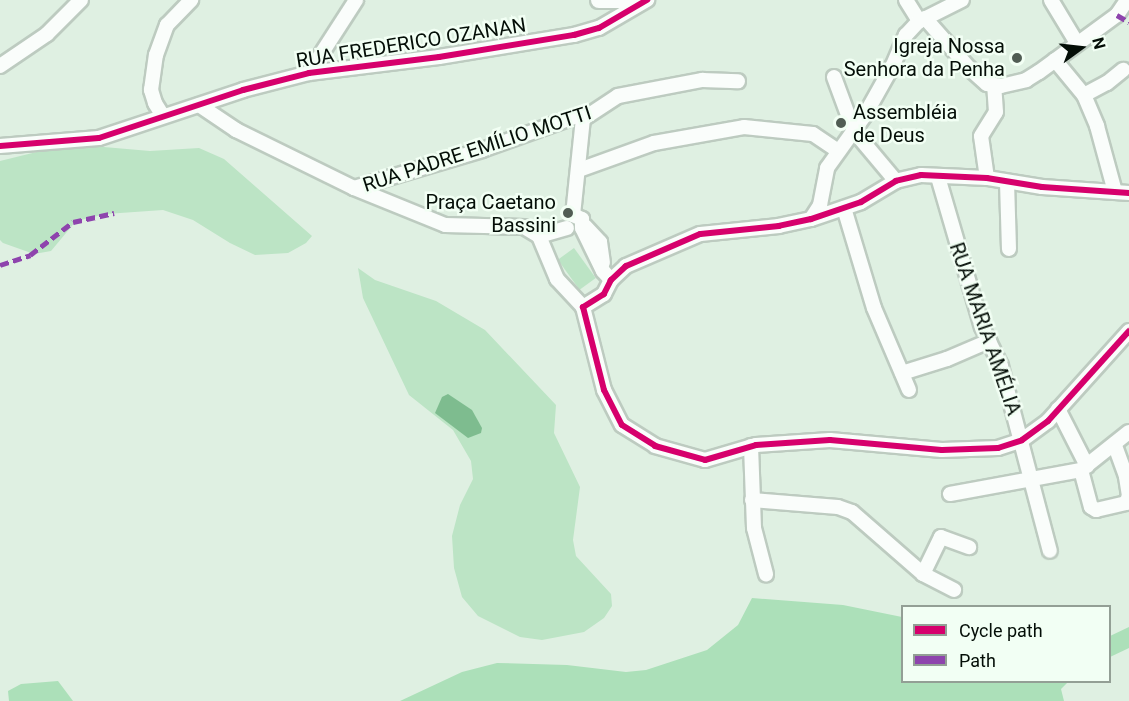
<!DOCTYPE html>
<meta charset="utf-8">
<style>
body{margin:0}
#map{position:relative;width:1129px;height:701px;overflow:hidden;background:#dff0e2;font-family:Roboto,sans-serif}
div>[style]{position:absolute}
.green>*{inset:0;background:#bce4c5;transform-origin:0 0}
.forest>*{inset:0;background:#ace0b9}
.water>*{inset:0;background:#7ebc8f}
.roads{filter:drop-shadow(2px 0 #bdcbc0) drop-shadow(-2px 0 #bdcbc0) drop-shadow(0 2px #bdcbc0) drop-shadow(0 -2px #bdcbc0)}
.minor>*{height:14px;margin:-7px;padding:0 7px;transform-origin:7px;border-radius:7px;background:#fafdfb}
.major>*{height:16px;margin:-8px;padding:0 8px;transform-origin:8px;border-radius:8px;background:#fafdfb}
.quiet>*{height:4.5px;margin-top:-2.25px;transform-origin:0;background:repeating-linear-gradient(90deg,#8e44ad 0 9px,transparent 0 13.5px)}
.cycleway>*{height:6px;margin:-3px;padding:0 3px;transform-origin:3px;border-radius:3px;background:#d6006c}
.dots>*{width:16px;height:16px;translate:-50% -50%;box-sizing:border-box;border:3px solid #f2fff4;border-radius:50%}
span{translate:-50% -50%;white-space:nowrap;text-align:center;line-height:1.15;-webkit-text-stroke:5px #f2fff4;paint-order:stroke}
.street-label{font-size:20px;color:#040e07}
.poi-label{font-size:20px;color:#040e07}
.right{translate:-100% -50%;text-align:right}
.left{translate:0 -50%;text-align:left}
.legend{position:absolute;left:901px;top:605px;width:210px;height:78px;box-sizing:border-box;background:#f2fff4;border:2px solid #939f95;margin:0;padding:8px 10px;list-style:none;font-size:18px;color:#040e07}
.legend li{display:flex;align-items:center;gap:12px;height:30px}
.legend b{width:30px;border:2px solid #939f95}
.north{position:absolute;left:1051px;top:18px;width:60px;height:60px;-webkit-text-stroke:4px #f2fff4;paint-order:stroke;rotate:75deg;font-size:16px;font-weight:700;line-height:24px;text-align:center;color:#040e07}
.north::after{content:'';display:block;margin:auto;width:21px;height:27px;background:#040e07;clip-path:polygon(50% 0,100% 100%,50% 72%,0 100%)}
</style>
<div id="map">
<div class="green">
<i style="clip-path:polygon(69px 144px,150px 151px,199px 148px,224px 159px,312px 236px,306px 243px,288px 253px,255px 255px,230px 243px,193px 220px,163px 210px,106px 214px,76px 221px,51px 251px,34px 254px,3px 243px,0 240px,0 161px)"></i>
<i style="left:574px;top:248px;width:37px;height:20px;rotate:54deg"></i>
<i style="clip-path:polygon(358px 268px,375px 280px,436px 301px,485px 330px,556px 405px,554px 433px,580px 487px,573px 540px,576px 556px,611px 594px,612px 606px,604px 618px,584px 632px,542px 640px,520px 637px,478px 616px,462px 597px,454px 568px,452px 536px,460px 505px,473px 479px,471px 461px,453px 430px,409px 395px,363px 298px)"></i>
</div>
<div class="forest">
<i style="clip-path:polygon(752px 598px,843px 605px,902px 617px,902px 682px,1068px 682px,1061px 689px,1064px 701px,400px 701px,462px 672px,497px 663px,567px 665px,626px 672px,646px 670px,707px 650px,738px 625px)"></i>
<i style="clip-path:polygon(1129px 627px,1129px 648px,1110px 657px,1110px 636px)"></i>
<i style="clip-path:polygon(58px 681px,73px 701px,9px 701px,8px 691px,21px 684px)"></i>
</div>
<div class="water">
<i style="clip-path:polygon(448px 394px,472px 410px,482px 428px,481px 433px,468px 438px,435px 413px,442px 397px)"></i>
</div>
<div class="roads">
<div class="minor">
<i style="left:906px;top:0;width:25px;rotate:58deg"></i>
<i style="left:1051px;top:0;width:50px;rotate:58.8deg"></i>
<i style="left:925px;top:18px;width:67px;rotate:48.7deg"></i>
<i style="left:969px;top:68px;width:24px;rotate:42deg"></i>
<i style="left:987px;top:84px;width:14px;rotate:8deg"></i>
<i style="left:1001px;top:86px;width:26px;rotate:-13deg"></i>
<i style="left:1026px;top:80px;width:15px;rotate:-32deg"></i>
<i style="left:1039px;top:72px;width:97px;rotate:-36.2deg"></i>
<i style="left:1117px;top:15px;width:18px;rotate:-56deg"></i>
<i style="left:1055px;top:60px;width:45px;rotate:50.4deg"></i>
<i style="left:1084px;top:95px;width:34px;rotate:67deg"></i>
<i style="left:1097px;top:126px;width:68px;rotate:74.7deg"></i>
<i style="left:0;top:66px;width:57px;rotate:-34.2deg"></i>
<i style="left:47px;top:34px;width:48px;rotate:-45deg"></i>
<i style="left:309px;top:73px;width:87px;rotate:-57.2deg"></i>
<i style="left:834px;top:77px;width:58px;rotate:69.7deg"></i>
<i style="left:854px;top:131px;width:65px;rotate:50deg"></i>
<i style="left:1084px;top:95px;width:26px;rotate:-28deg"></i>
<i style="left:1107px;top:83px;width:21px;rotate:-39deg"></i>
<i style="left:199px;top:105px;width:45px;rotate:34deg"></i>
<i style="left:236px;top:130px;width:131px;rotate:26.2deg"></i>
<i style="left:354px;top:188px;width:98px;rotate:22.1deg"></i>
<i style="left:445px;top:225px;width:79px;rotate:1.5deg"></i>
<i style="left:524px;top:227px;width:17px;rotate:31deg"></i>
<i style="left:539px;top:236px;width:29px;rotate:-16deg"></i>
<i style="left:163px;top:116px;width:15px;rotate:-122deg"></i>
<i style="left:155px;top:103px;width:14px;rotate:-107deg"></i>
<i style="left:151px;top:90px;width:35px;rotate:-82deg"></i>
<i style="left:156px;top:55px;width:32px;rotate:-70deg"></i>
<i style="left:167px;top:25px;width:35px;rotate:-46deg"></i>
<i style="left:0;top:146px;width:99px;rotate:-4.6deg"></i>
<i style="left:99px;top:138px;width:152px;rotate:-18.4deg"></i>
<i style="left:243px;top:90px;width:68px;rotate:-14.4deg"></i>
<i style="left:309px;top:73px;width:131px;rotate:-7deg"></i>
<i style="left:439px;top:57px;width:137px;rotate:-9.3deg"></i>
<i style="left:574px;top:35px;width:26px;rotate:-16deg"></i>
<i style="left:599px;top:28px;width:56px;rotate:-30.3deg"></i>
<i style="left:579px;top:170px;width:80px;rotate:-19.8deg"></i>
<i style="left:654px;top:143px;width:91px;rotate:-10.1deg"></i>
<i style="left:744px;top:127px;width:69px;rotate:5.8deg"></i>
<i style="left:813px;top:134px;width:30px;rotate:34deg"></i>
<i style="left:938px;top:177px;width:156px;rotate:73.7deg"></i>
<i style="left:982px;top:327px;width:43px;rotate:64deg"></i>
<i style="left:1001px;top:366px;width:191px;rotate:75.2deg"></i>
<i style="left:987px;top:178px;width:42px;rotate:-98.1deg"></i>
<i style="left:981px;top:136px;width:28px;rotate:-58deg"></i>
<i style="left:996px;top:112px;width:27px;rotate:-94deg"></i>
<i style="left:1007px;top:182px;width:67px;rotate:88.3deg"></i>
<i style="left:354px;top:188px;width:134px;rotate:-16.5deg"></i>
<i style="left:482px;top:150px;width:101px;rotate:-19.7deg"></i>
<i style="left:577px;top:116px;width:7px;rotate:27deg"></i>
<i style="left:583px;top:119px;width:42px;rotate:-33.3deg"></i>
<i style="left:618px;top:96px;width:86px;rotate:-10.8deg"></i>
<i style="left:702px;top:80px;width:36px;rotate:2deg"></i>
<i style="left:1129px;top:193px;width:87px;rotate:-176.1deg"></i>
<i style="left:1042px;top:187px;width:56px;rotate:-170.7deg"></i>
<i style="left:987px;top:178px;width:66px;rotate:-177.4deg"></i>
<i style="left:921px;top:175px;width:26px;rotate:167deg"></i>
<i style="left:896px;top:181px;width:41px;rotate:149deg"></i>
<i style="left:861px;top:202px;width:53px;rotate:161.2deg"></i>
<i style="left:811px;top:219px;width:33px;rotate:168deg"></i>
<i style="left:779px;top:226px;width:79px;rotate:174.2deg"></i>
<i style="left:700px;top:234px;width:81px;rotate:156.6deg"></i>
<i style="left:626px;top:266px;width:21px;rotate:137deg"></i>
<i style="left:611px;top:280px;width:16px;rotate:117deg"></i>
<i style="left:604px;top:294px;width:25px;rotate:148deg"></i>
<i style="left:583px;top:307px;width:86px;rotate:75.8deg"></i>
<i style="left:604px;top:390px;width:39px;rotate:63deg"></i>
<i style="left:622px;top:425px;width:39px;rotate:32deg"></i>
<i style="left:655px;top:446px;width:52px;rotate:15.6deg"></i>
<i style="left:705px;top:460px;width:53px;rotate:-16.4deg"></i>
<i style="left:756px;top:445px;width:74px;rotate:-3.9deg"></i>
<i style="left:830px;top:440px;width:112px;rotate:5.1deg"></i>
<i style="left:942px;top:450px;width:56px;rotate:-2deg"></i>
<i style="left:998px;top:448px;width:25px;rotate:-18deg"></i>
<i style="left:1022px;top:440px;width:32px;rotate:-36deg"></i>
<i style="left:1048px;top:421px;width:121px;rotate:-48deg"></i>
<i style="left:844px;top:208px;width:104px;rotate:73.3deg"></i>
<i style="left:874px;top:308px;width:89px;rotate:66.9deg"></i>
<i style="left:573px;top:215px;width:97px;rotate:-84.1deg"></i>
<i style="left:573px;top:215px;width:10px;rotate:24deg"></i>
<i style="left:582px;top:219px;width:9px;rotate:90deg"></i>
<i style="left:582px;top:228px;width:48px;rotate:64deg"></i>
<i style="left:603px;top:271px;width:12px;rotate:48deg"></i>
<i style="left:811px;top:219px;width:17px;rotate:-57deg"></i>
<i style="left:820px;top:205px;width:38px;rotate:-79deg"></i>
<i style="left:827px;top:168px;width:65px;rotate:-54.4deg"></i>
<i style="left:865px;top:115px;width:57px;rotate:-60.8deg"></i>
<i style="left:893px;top:65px;width:33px;rotate:-67deg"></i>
<i style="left:906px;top:35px;width:18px;rotate:-47deg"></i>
<i style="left:918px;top:22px;width:49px;rotate:-26.6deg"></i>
<i style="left:585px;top:226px;width:22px;rotate:47deg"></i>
<i style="left:600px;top:242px;width:21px;rotate:82deg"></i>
<i style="left:539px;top:236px;width:47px;rotate:67.3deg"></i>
<i style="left:557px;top:279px;width:38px;rotate:47deg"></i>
<i style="left:902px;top:373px;width:47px;rotate:-17.3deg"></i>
<i style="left:947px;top:359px;width:46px;rotate:-23.2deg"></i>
<i style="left:1058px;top:409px;width:64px;rotate:63deg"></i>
<i style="left:751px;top:446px;width:82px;rotate:87.9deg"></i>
<i style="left:754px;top:528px;width:48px;rotate:75.4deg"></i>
<i style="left:1081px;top:470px;width:38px;rotate:75deg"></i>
<i style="left:1091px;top:507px;width:6px;rotate:31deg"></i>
<i style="left:1096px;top:510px;width:31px;rotate:-13deg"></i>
<i style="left:1126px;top:503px;width:8px;rotate:-67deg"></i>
<i style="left:1129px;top:496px;width:20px;rotate:-99deg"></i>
<i style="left:1126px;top:476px;width:33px;rotate:-110deg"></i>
<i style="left:950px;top:494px;width:133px;rotate:-10.4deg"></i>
<i style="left:1081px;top:470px;width:61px;rotate:-38.4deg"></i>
<i style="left:752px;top:500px;width:86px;rotate:4.7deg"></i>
<i style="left:838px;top:507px;width:15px;rotate:20deg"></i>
<i style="left:852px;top:512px;width:94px;rotate:41.1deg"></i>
<i style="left:923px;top:574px;width:35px;rotate:27deg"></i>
<i style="left:923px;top:574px;width:41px;rotate:-64.1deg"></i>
<i style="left:941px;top:537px;width:30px;rotate:20deg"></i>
</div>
<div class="major">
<i style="left:599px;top:0;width:40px"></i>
</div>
</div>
<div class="quiet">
<i style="left:1117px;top:15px;width:14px;rotate:30deg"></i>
<i style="left:0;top:265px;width:32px;rotate:-18deg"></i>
<i style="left:30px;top:255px;width:54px;rotate:-37.5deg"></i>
<i style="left:73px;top:222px;width:42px;rotate:-12.4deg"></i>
</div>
<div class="cycleway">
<i style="left:0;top:146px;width:99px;rotate:-4.6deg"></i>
<i style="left:99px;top:138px;width:152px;rotate:-18.4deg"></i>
<i style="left:243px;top:90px;width:68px;rotate:-14.4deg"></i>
<i style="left:309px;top:73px;width:131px;rotate:-7deg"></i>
<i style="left:439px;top:57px;width:137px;rotate:-9.3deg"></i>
<i style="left:574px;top:35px;width:26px;rotate:-16deg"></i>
<i style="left:599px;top:28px;width:56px;rotate:-30.3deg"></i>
<i style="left:1129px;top:193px;width:87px;rotate:-176.1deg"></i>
<i style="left:1042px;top:187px;width:56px;rotate:-170.7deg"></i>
<i style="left:987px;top:178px;width:66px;rotate:-177.4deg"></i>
<i style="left:921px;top:175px;width:26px;rotate:167deg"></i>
<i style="left:896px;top:181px;width:41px;rotate:149deg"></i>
<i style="left:861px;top:202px;width:53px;rotate:161.2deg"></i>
<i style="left:811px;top:219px;width:33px;rotate:168deg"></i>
<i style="left:779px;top:226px;width:79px;rotate:174.2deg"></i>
<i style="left:700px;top:234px;width:81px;rotate:156.6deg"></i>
<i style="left:626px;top:266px;width:21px;rotate:137deg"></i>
<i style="left:611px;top:280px;width:16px;rotate:117deg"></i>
<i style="left:604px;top:294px;width:25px;rotate:148deg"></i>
<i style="left:583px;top:307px;width:86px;rotate:75.8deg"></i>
<i style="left:604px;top:390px;width:39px;rotate:63deg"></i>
<i style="left:622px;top:425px;width:39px;rotate:32deg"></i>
<i style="left:655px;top:446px;width:52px;rotate:15.6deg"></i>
<i style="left:705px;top:460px;width:53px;rotate:-16.4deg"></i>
<i style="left:756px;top:445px;width:74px;rotate:-3.9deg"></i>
<i style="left:830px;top:440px;width:112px;rotate:5.1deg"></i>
<i style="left:942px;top:450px;width:56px;rotate:-2deg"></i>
<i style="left:998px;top:448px;width:25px;rotate:-18deg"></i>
<i style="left:1022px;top:440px;width:32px;rotate:-36deg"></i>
<i style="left:1048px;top:421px;width:121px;rotate:-48deg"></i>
</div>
<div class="dots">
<i style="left:1017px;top:58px;background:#515d54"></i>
<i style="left:841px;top:123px;background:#515d54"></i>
<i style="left:568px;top:213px;background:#515d54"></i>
</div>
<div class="street-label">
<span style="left:411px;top:43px;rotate:-9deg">RUA FREDERICO OZANAN</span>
<span style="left:477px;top:149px;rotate:-18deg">RUA PADRE EMÍLIO MOTTI</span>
<span style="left:985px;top:329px;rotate:71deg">RUA MARIA AMÉLIA</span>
</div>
<div class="poi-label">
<span class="right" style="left:1005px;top:58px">Igreja Nossa<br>Senhora da Penha</span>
<span class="left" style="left:853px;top:124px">Assembléia<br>de Deus</span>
<span class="right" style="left:556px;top:214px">Praça Caetano<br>Bassini</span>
</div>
<ul class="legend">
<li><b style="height:8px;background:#d6006c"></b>Cycle path</li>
<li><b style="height:8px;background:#8e44ad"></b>Path</li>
</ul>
<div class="north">N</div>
</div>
